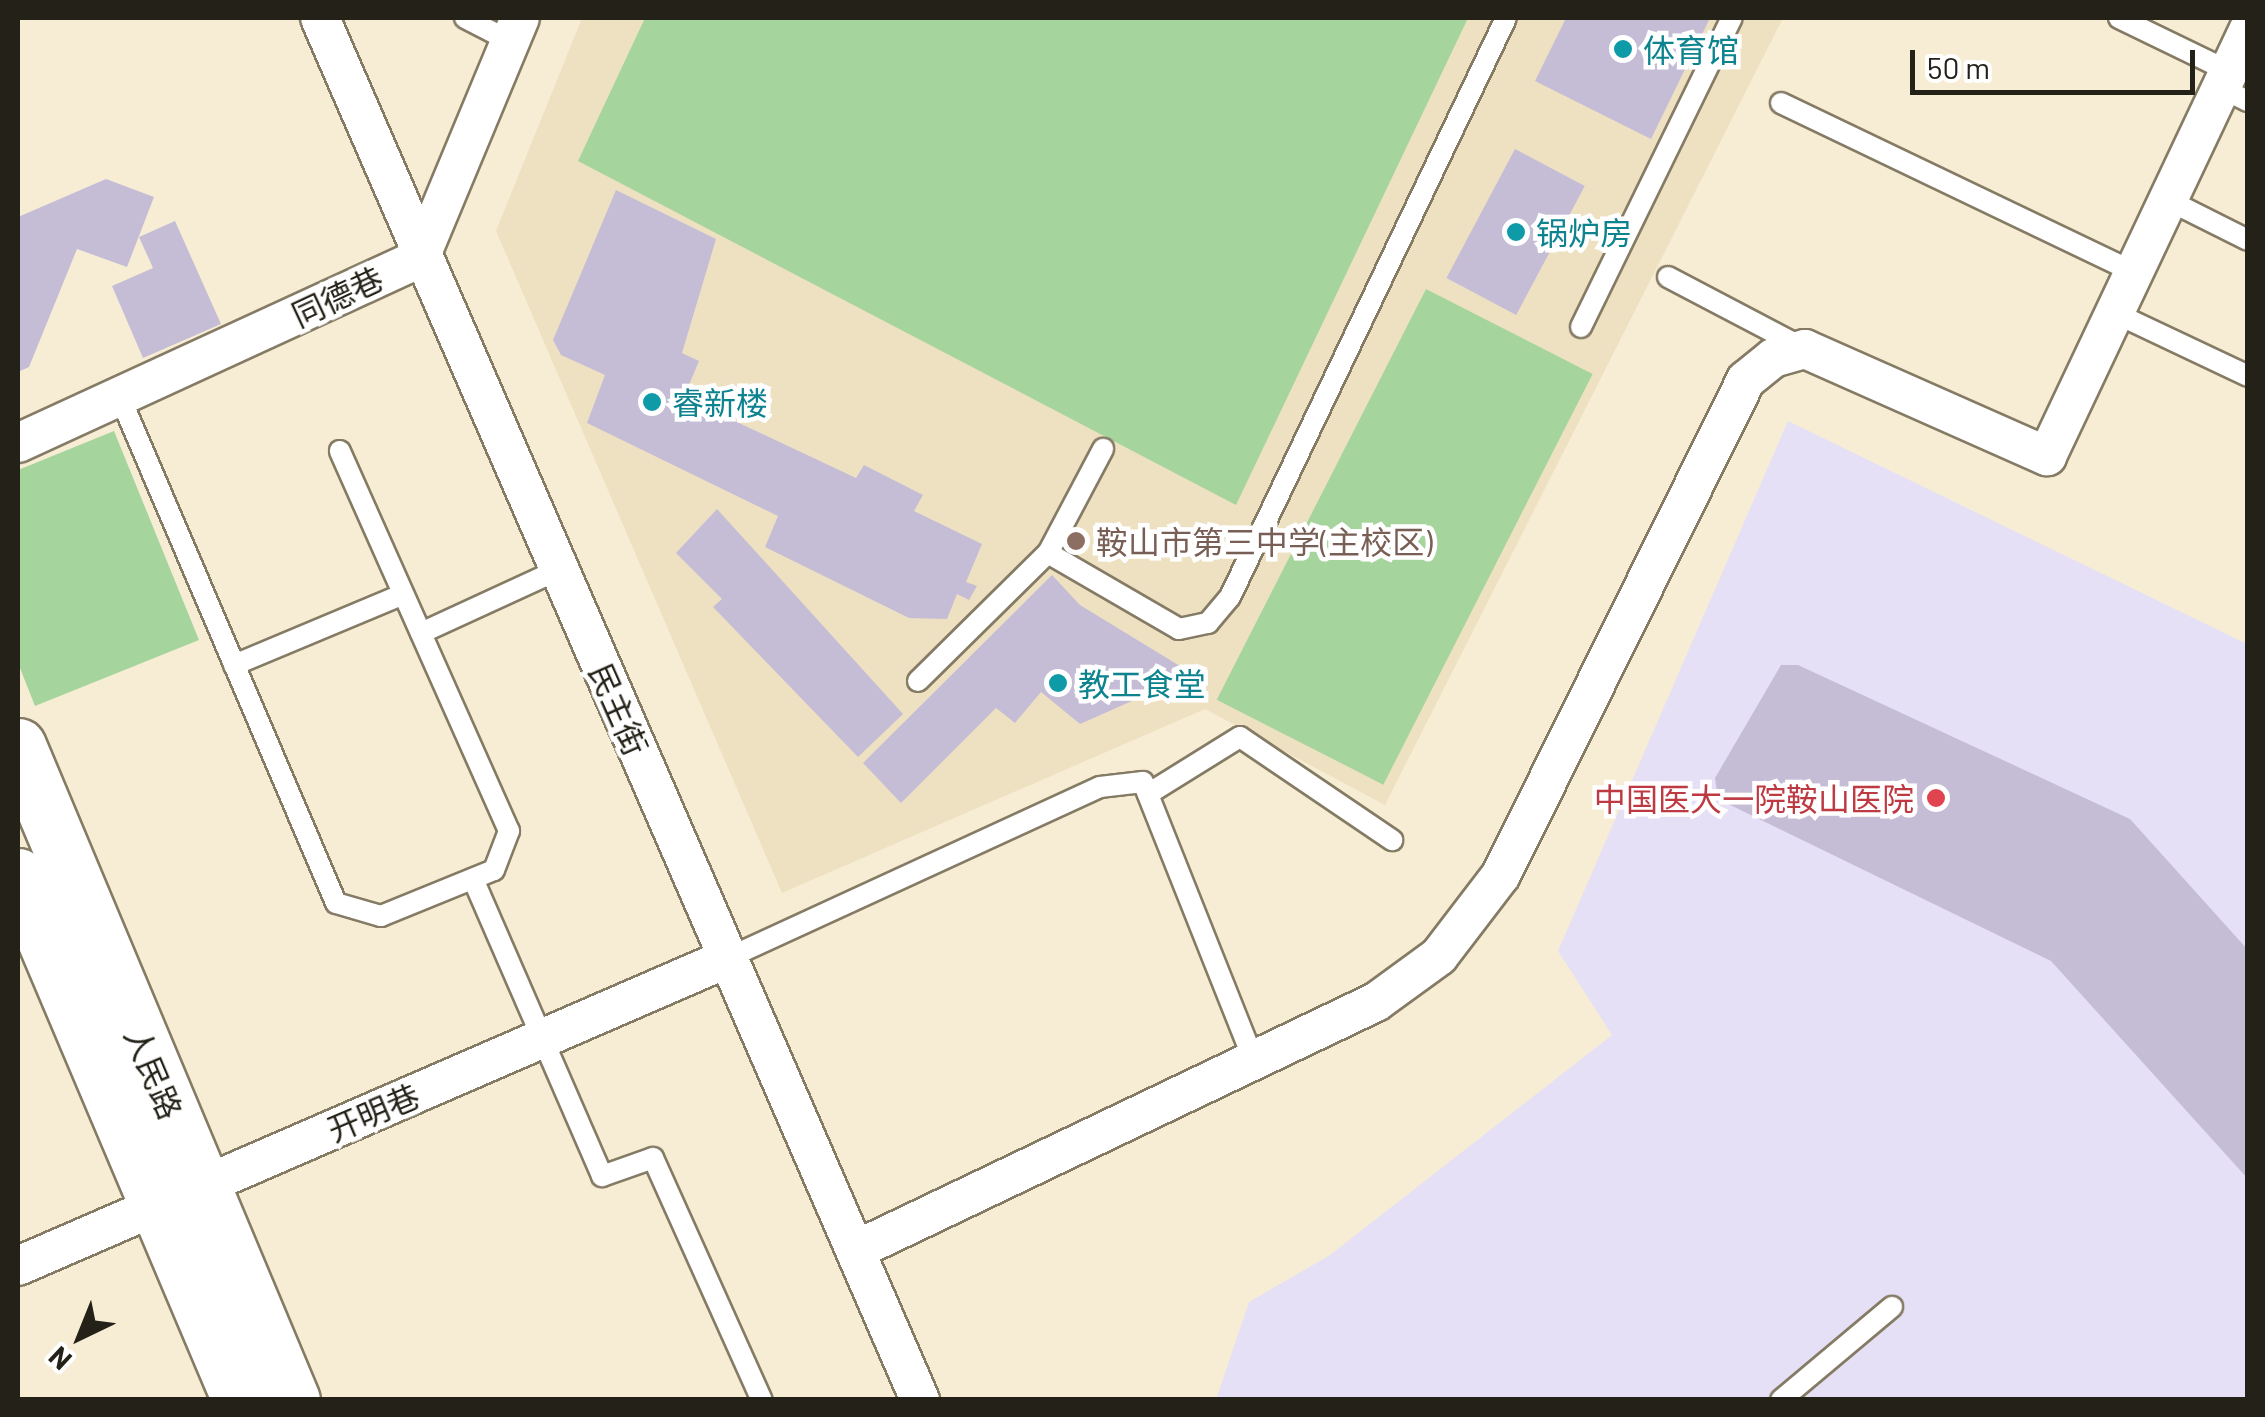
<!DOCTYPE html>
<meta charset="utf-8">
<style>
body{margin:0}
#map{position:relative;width:2265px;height:1417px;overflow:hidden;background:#f7edd4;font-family:Barlow,"Noto Sans SC",sans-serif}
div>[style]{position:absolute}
.built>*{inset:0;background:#eee1c2}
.medical>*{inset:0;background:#e5e0f6}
.green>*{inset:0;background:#a6d49d;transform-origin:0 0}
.building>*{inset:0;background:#c5bdd6;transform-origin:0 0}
.roads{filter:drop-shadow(2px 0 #857b65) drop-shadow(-2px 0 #857b65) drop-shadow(0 2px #857b65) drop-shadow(0 -2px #857b65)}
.lane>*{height:20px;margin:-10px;padding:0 10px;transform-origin:10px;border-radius:10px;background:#fff}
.street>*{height:38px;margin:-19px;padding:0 19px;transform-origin:19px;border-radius:19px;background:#fff}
.primary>*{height:55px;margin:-27.5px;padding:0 27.5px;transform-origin:27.5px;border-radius:27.5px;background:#fff}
.dots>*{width:28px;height:28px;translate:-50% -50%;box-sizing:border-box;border:5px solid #fff;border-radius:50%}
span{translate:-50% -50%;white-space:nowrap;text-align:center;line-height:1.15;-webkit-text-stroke:9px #fff;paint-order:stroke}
.culture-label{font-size:32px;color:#0d838f}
.left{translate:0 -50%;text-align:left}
.street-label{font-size:32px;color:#242118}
.education-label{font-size:32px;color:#785e54}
.health-label{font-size:32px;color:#be3a42}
.right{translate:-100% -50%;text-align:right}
.frame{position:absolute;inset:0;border:20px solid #242118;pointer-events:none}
.north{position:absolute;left:30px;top:1287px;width:100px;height:100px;-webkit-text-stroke:8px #fff;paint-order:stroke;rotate:223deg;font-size:28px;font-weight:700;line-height:40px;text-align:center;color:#242118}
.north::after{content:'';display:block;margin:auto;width:35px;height:45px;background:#242118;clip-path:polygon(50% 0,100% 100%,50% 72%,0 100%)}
.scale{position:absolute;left:1910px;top:50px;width:285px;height:45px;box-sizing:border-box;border:5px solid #242118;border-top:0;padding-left:12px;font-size:30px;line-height:35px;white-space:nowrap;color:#242118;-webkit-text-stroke:8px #fff;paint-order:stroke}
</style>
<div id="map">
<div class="built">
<i style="clip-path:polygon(582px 18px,1783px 18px,1385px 805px,1205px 709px,782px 893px,496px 231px)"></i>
</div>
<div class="medical">
<i style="clip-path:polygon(1788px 421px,2247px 644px,2247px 1399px,1216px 1400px,1249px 1302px,1330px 1255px,1612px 1035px,1558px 951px)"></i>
</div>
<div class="green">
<i style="clip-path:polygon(645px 18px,1468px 18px,1236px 505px,578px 161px)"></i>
<i style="left:1426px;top:289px;width:187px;height:461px;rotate:27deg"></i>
<i style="clip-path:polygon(114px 431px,199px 640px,35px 706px,18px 663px,18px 470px)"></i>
</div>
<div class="building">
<i style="clip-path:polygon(1566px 18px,1710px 18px,1651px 139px,1535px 81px)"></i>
<i style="left:1515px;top:149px;width:79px;height:146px;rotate:28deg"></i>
<i style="clip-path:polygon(106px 179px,154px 197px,127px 267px,77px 249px,29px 367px,18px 372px,18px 217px)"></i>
<i style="clip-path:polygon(616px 190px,716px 239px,682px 353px,699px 361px,689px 385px,711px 396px,707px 408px,856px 478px,864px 465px,923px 495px,914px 511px,982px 544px,966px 582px,977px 586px,969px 600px,957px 594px,947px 619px,909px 618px,765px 547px,778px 516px,587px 423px,605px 375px,561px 355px,553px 340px)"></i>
<i style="clip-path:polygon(175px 221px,221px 324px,143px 358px,112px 286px,153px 268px,139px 237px)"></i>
<i style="clip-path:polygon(717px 509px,903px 714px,858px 757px,713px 607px,722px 599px,676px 553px)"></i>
<i style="clip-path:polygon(1052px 575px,1080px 605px,1193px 674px,1080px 724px,1041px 692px,1015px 723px,996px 708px,901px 803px,863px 763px)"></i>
<i style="clip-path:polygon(1781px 665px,1798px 665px,2130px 819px,2248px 950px,2248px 1179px,2051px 961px,1718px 799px,1715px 778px)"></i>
</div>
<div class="roads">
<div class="lane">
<i style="left:465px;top:18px;width:51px;rotate:27.1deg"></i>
<i style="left:2119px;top:18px;width:121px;rotate:25.9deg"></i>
<i style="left:2220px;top:87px;width:31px;rotate:27deg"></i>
<i style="left:1781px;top:103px;width:391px;rotate:25.6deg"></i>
<i style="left:2168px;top:200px;width:89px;rotate:26.6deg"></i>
<i style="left:1668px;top:277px;width:153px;rotate:27.7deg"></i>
<i style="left:2115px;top:313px;width:147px;rotate:25.3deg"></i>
<i style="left:1581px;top:327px;width:344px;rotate:-64deg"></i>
<i style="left:120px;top:397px;width:550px;rotate:66.88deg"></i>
<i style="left:336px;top:903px;width:47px;rotate:16.1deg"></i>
<i style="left:381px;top:916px;width:122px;rotate:-22.2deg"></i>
<i style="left:494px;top:870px;width:42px;rotate:-69deg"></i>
<i style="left:509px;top:831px;width:416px;rotate:-114deg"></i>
<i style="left:1048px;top:553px;width:118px;rotate:-62.1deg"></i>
<i style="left:421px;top:633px;width:151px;rotate:-24.7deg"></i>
<i style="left:234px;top:665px;width:181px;rotate:-22.7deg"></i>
<i style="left:918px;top:681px;width:182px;rotate:-44.6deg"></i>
<i style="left:1048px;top:553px;width:151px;rotate:30.1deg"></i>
<i style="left:1179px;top:629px;width:30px;rotate:-12deg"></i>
<i style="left:1208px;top:623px;width:34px;rotate:-50deg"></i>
<i style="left:1230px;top:597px;width:641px;rotate:-64.51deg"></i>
<i style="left:1148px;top:794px;width:108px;rotate:-31.8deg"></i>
<i style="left:1240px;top:737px;width:184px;rotate:34.1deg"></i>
<i style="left:473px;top:879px;width:324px;rotate:66.5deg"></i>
<i style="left:602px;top:1176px;width:54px;rotate:-19.4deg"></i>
<i style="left:653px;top:1158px;width:265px;rotate:65.8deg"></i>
<i style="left:728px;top:958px;width:409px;rotate:-24.7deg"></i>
<i style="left:1100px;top:787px;width:43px;rotate:-6.6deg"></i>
<i style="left:1143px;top:782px;width:300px;rotate:68.3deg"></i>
<i style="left:1781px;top:1400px;width:145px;rotate:-40deg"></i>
</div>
<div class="street">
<i style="left:320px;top:18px;width:1507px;rotate:66.53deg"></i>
<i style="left:18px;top:443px;width:443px;rotate:-24.7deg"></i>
<i style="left:420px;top:258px;width:260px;rotate:-67.4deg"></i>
<i style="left:856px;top:1250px;width:576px;rotate:-25.5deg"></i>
<i style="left:1376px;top:1002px;width:78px;rotate:-36.1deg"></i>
<i style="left:1439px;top:956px;width:102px;rotate:-52.6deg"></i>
<i style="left:1501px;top:875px;width:552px;rotate:-63.67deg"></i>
<i style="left:1746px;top:380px;width:35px;rotate:-39deg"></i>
<i style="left:1773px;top:358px;width:33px;rotate:-16deg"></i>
<i style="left:1805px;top:349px;width:265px;rotate:23.9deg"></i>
<i style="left:2047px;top:456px;width:471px;rotate:-64.7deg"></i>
<i style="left:18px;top:1266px;width:774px;rotate:-23.45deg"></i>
</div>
<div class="primary">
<i style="left:18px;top:746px;width:709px;rotate:67.27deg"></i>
<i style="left:18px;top:876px;width:569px;rotate:67.04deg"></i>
</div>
</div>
<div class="dots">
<i style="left:1623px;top:49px;background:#0f9aa8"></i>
<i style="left:1516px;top:232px;background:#0f9aa8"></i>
<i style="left:652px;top:402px;background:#0f9aa8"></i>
<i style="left:1076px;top:541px;background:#8d6e63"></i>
<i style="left:1058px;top:683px;background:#0f9aa8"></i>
<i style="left:1936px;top:798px;background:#e0444e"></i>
</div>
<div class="culture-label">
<span class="left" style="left:1643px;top:49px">体育馆</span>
<span class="left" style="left:1536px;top:232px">锅炉房</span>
<span class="left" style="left:672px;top:402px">睿新楼</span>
<span class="left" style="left:1078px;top:683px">教工食堂</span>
</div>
<div class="street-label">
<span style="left:337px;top:296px;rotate:-25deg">同德巷</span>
<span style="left:619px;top:709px;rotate:66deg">民主街</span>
<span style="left:154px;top:1073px;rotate:67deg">人民路</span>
<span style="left:373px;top:1112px;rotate:-23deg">开明巷</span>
</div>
<div class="education-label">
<span class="left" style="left:1096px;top:541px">鞍山市第三中学(主校区)</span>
</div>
<div class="health-label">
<span class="right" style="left:1914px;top:798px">中国医大一院鞍山医院</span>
</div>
<div class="frame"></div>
<div class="north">N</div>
<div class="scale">50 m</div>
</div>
